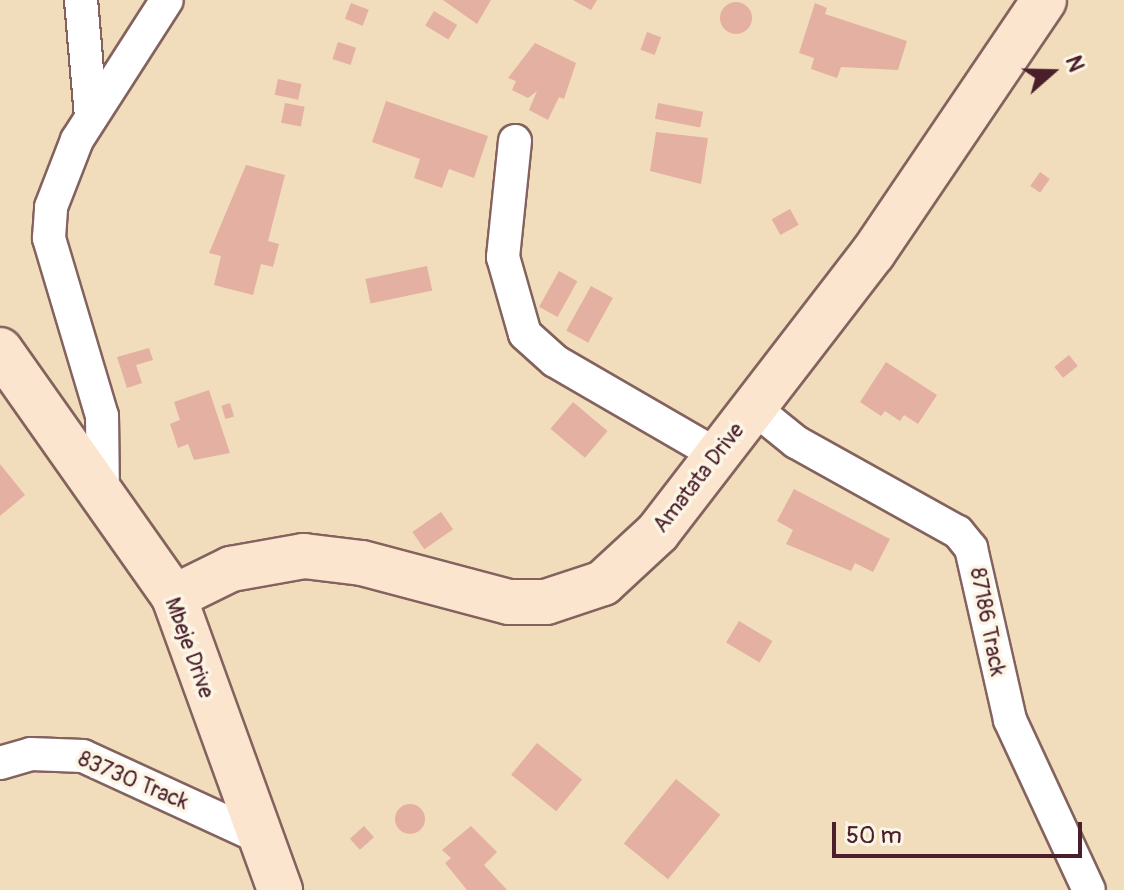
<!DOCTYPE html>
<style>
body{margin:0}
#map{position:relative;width:1124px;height:890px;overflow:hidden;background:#f1ddbc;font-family:Pangolin,sans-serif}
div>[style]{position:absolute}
.building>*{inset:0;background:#e3b0a1;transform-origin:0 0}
.round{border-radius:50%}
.roads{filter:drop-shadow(2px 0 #84625e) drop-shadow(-2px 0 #84625e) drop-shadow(0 2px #84625e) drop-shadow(0 -2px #84625e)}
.street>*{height:32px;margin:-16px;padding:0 16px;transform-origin:16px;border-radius:16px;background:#fff}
.secondary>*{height:44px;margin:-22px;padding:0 22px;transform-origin:22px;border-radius:22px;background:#fce5cf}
span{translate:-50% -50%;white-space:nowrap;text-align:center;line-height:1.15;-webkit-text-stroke:7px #fcf5e5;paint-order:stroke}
.street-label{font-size:22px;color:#4a1f2b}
.north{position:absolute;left:1012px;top:32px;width:80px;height:80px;-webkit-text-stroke:6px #fcf5e5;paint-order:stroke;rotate:70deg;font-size:22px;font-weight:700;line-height:32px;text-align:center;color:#4a1f2b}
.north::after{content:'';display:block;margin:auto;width:28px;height:36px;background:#4a1f2b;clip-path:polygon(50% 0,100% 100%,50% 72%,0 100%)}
.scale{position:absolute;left:832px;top:822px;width:250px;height:36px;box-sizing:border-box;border:4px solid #4a1f2b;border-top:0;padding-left:10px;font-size:24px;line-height:28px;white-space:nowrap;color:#4a1f2b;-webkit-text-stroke:6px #fcf5e5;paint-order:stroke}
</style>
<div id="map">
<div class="building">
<i style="clip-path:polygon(443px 0,491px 0,477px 24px)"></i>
<i style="clip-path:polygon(573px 0,597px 0,591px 10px)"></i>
<i class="round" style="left:720px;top:2px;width:32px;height:32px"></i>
<i style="left:351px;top:3px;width:19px;height:17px;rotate:21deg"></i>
<i style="clip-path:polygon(815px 3px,827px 8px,825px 14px,907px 41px,898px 70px,841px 67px,837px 78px,811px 69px,814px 58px,799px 53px)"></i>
<i style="left:434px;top:11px;width:27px;height:17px;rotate:31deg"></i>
<i style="left:647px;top:32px;width:15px;height:19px;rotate:20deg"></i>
<i style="left:338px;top:42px;width:19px;height:18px;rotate:18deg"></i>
<i style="clip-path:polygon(535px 43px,576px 63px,564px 99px,559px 97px,548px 120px,529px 110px,537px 91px,528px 98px,512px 90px,516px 81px,508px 78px)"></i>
<i style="left:278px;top:79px;width:24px;height:16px;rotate:12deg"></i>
<i style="clip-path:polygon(386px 101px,488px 136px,474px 178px,449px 169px,442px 188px,414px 178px,420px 159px,372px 142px)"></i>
<i style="left:285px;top:103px;width:20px;height:20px;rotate:11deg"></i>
<i style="left:658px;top:103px;width:46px;height:16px;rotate:11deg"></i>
<i style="clip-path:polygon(656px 132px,708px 138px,701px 184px,650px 171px)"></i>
<i style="clip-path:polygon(246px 165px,285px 175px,268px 241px,279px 244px,273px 267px,261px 264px,253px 295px,214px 285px,221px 256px,209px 253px)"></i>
<i style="left:1040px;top:172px;width:12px;height:17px;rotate:35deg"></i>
<i style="left:790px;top:209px;width:18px;height:21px;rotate:61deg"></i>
<i style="left:427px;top:266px;width:25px;height:63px;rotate:78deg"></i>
<i style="left:559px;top:271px;width:21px;height:41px;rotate:29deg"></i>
<i style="left:591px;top:286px;width:25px;height:51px;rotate:29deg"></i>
<i style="clip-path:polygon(149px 348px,153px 360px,136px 365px,142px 383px,127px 388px,117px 357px)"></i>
<i style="left:1069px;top:355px;width:14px;height:19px;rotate:51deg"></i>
<i style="clip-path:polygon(886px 362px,937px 395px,918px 424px,904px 415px,900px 421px,885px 411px,881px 416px,860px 402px)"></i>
<i style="clip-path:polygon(209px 390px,230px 453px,194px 460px,188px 444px,178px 448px,170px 424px,180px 420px,174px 402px)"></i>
<i style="left:573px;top:402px;width:45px;height:35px;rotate:40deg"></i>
<i style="left:230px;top:403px;width:14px;height:9px;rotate:73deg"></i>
<i style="clip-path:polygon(0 464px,25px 495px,0 516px)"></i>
<i style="clip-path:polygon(794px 489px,890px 539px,873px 572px,855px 563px,851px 571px,786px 544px,793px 530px,777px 521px)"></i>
<i style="left:441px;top:512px;width:21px;height:35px;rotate:55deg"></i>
<i style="left:739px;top:621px;width:39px;height:25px;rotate:31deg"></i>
<i style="left:537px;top:743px;width:58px;height:41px;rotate:39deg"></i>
<i style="left:676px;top:779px;width:57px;height:83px;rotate:39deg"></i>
<i class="round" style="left:395px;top:804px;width:30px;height:30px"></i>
<i style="left:364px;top:826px;width:15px;height:19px;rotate:48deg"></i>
<i style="clip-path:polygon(471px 826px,497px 852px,484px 865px,507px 890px,467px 890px,445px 863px,451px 858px,442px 850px)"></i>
</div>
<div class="roads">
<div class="street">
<i style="left:81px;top:0;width:117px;rotate:85.1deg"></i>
<i style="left:515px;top:141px;width:117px;rotate:95.9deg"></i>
<i style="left:503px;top:257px;width:80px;rotate:74.1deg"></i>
<i style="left:525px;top:334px;width:40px;rotate:42deg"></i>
<i style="left:555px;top:361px;width:187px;rotate:30.1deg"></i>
<i style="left:754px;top:408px;width:54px;rotate:39deg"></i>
<i style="left:796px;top:442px;width:185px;rotate:29.1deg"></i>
<i style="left:958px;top:532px;width:21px;rotate:51deg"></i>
<i style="left:971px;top:548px;width:176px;rotate:77.2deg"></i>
<i style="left:1010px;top:720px;width:187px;rotate:65.1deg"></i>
<i style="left:103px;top:497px;width:81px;rotate:-90.7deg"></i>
<i style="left:102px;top:416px;width:186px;rotate:-106.6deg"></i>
<i style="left:49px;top:238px;width:31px;rotate:-86deg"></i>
<i style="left:51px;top:207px;width:72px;rotate:-68.8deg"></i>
<i style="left:77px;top:140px;width:166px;rotate:-57.3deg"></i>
<i style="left:0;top:763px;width:32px;rotate:-16deg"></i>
<i style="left:31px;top:754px;width:52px;rotate:2.2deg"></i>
<i style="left:83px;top:756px;width:196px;rotate:24.7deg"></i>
</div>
<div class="secondary">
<i style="left:0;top:350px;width:302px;rotate:54.8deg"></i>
<i style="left:174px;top:597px;width:312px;rotate:70.1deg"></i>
<i style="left:174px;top:597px;width:64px;rotate:-26.2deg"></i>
<i style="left:231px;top:569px;width:74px;rotate:-10.1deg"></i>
<i style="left:304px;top:556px;width:58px;rotate:6.9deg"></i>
<i style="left:362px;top:563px;width:152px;rotate:14.9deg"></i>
<i style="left:509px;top:602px;width:37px"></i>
<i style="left:546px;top:602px;width:60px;rotate:-18.4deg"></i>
<i style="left:603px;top:583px;width:75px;rotate:-42.8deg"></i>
<i style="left:658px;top:532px;width:352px;rotate:-52.4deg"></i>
<i style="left:873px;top:253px;width:305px;rotate:-55.9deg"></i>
</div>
</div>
<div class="street-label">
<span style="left:699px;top:478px;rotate:-52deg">Amatata Drive</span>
<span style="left:987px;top:622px;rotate:79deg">87186 Track</span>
<span style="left:189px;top:648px;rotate:70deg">Mbeje Drive</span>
<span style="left:133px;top:781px;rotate:23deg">83730 Track</span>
</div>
<div class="north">N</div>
<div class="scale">50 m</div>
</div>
